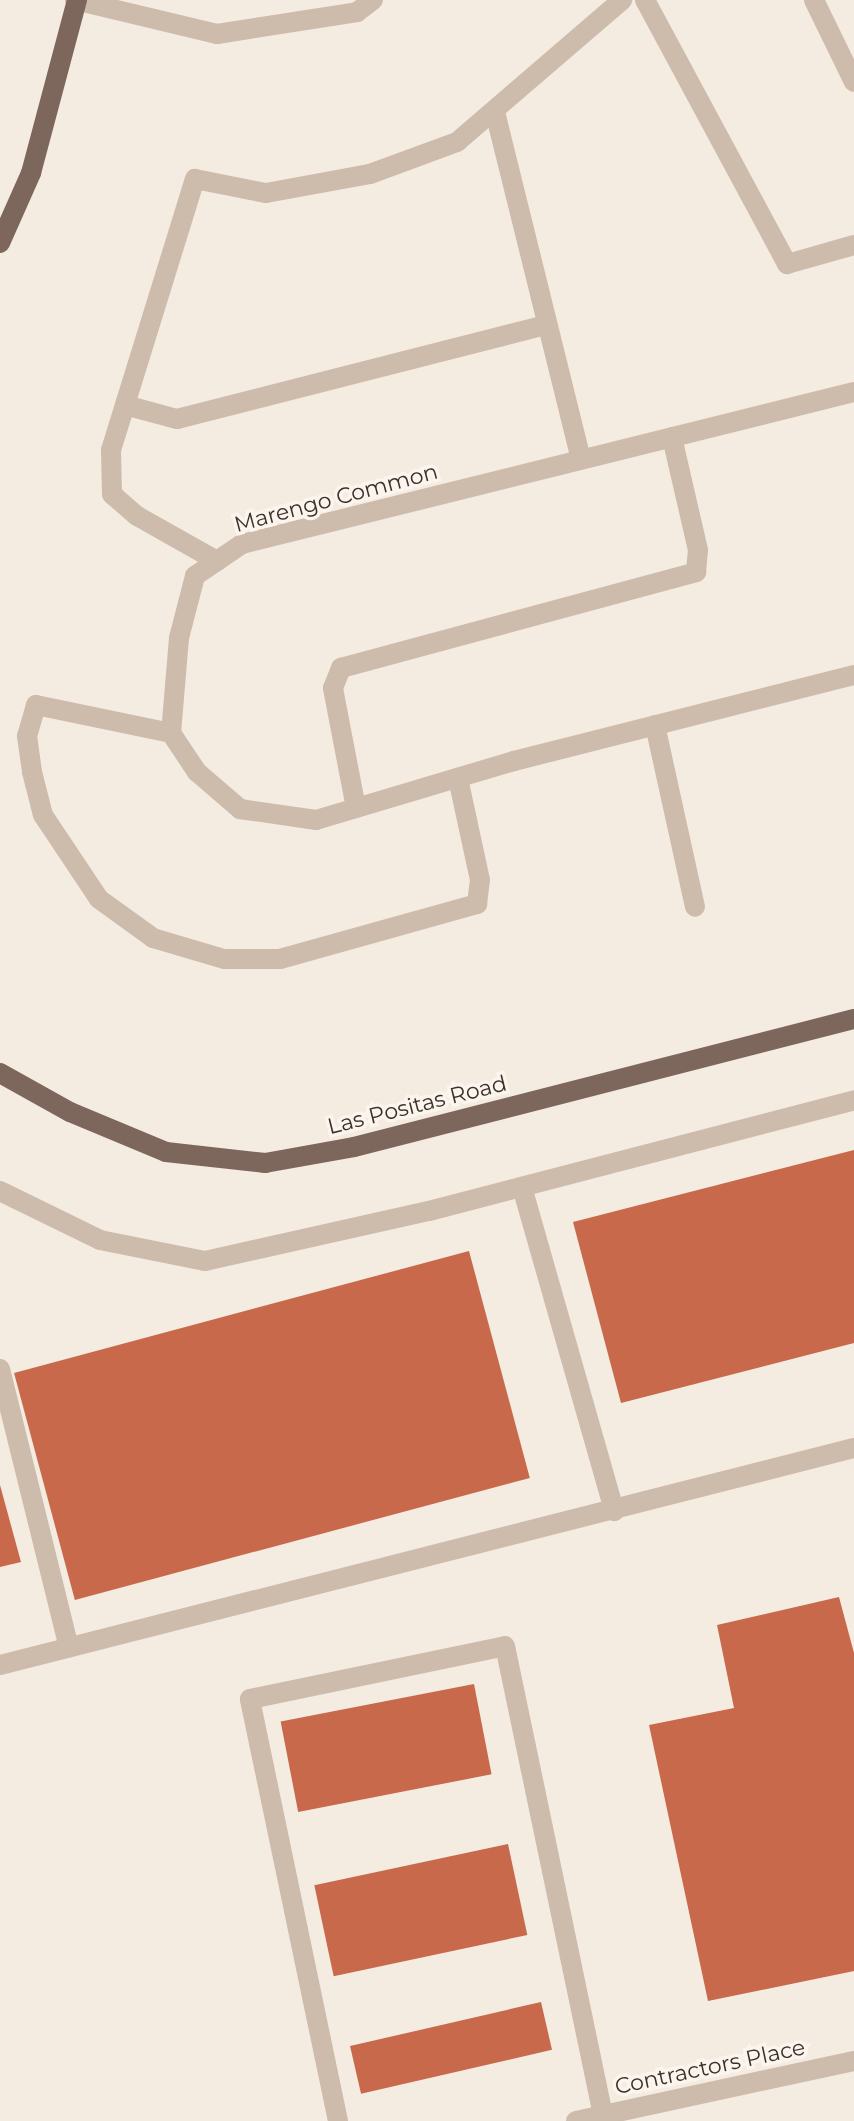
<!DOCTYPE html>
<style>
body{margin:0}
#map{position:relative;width:854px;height:2121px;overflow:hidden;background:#f4ebe1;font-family:Montserrat,sans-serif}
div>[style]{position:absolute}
.building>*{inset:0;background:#c8694b;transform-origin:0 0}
.minor>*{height:20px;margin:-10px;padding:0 10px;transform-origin:10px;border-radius:10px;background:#cdbbac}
.major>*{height:20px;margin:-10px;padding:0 10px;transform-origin:10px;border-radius:10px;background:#7d675c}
span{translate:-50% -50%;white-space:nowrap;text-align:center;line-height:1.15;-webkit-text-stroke:7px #fbf5ee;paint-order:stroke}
.street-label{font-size:22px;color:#3b302b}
</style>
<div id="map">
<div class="building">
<i style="clip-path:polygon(854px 1150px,854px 1343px,621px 1403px,573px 1222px)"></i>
<i style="left:469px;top:1251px;width:235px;height:471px;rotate:75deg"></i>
<i style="clip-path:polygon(0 1485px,21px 1562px,0 1567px)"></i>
<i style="clip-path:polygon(839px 1597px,854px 1653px,854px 1971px,708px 2001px,649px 1725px,734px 1708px,717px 1625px)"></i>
<i style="left:474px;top:1684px;width:92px;height:197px;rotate:79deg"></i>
<i style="left:508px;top:1844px;width:93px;height:198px;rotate:78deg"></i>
<i style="left:541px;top:2002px;width:49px;height:196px;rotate:77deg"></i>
</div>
<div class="minor">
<i style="left:75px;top:0;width:146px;rotate:13.5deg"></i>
<i style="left:217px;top:34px;width:142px;rotate:-8.9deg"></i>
<i style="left:357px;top:12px;width:20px;rotate:-37deg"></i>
<i style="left:645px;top:0;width:300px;rotate:61.7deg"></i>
<i style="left:787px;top:264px;width:70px;rotate:-15.8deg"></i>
<i style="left:814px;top:0;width:91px;rotate:64deg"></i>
<i style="left:495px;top:112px;width:358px;rotate:76.1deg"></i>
<i style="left:854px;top:392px;width:631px;rotate:166.05deg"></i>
<i style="left:242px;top:544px;width:57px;rotate:145.8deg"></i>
<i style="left:195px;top:576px;width:64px;rotate:104.5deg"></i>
<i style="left:179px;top:638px;width:95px;rotate:94.8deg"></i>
<i style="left:171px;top:733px;width:47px;rotate:56.3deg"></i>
<i style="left:197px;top:772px;width:57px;rotate:40.7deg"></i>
<i style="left:240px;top:809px;width:77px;rotate:8.2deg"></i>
<i style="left:316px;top:820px;width:207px;rotate:-16.6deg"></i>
<i style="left:514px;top:761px;width:351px;rotate:-14.2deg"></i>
<i style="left:125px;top:405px;width:54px;rotate:15.1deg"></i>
<i style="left:177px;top:419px;width:382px;rotate:-14.3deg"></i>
<i style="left:217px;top:561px;width:92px;rotate:-150.6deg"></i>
<i style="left:137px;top:516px;width:33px;rotate:-139deg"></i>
<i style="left:112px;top:494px;width:44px;rotate:-91.3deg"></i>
<i style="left:111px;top:450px;width:284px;rotate:-72.8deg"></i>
<i style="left:195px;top:179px;width:72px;rotate:11.2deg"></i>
<i style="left:266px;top:193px;width:106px;rotate:-10.4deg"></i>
<i style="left:370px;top:174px;width:93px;rotate:-20.2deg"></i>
<i style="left:457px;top:142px;width:218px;rotate:-40.7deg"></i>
<i style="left:655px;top:725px;width:186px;rotate:77.6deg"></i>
<i style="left:171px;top:733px;width:138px;rotate:-168.3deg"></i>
<i style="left:36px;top:705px;width:32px;rotate:106deg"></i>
<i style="left:27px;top:736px;width:36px;rotate:82deg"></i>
<i style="left:32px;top:772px;width:44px;rotate:75.7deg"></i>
<i style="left:43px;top:815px;width:101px;rotate:56.3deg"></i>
<i style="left:99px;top:899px;width:67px;rotate:35.8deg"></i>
<i style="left:153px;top:938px;width:74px;rotate:16.5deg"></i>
<i style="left:224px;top:959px;width:56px"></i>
<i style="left:280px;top:959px;width:205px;rotate:-15.6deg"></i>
<i style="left:477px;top:904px;width:24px;rotate:-83deg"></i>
<i style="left:480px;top:880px;width:104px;rotate:-102.2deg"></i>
<i style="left:356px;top:808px;width:122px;rotate:-100.9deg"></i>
<i style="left:333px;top:688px;width:22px;rotate:-68deg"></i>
<i style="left:341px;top:668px;width:368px;rotate:-15.1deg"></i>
<i style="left:696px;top:572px;width:22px;rotate:-85deg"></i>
<i style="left:698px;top:550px;width:116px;rotate:-103deg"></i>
<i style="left:522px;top:1187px;width:337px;rotate:74.1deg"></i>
<i style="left:0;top:1191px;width:111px;rotate:26.1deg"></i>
<i style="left:100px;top:1240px;width:107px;rotate:11.3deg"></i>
<i style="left:205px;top:1261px;width:230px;rotate:-12.6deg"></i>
<i style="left:429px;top:1211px;width:439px;rotate:-14.6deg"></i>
<i style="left:0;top:1369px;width:287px;rotate:76.1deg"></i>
<i style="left:0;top:1665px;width:881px;rotate:-14.26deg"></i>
<i style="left:338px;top:2121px;width:431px;rotate:-101.8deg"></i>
<i style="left:250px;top:1699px;width:260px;rotate:-11.7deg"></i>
<i style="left:505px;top:1646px;width:479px;rotate:78.2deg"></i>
<i style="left:576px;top:2121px;width:284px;rotate:-12.2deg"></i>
</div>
<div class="major">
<i style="left:0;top:243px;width:77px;rotate:-66.1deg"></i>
<i style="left:31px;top:173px;width:179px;rotate:-75.1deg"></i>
<i style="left:0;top:1073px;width:80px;rotate:29.1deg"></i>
<i style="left:70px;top:1112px;width:104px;rotate:22.6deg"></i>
<i style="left:166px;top:1152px;width:100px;rotate:6.3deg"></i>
<i style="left:265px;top:1163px;width:90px;rotate:-10.2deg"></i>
<i style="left:354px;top:1147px;width:516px;rotate:-14.36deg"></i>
</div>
<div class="street-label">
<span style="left:336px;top:498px;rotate:-15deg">Marengo Common</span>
<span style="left:417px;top:1105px;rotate:-14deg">Las Positas Road</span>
<span style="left:710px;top:2067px;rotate:-12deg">Contractors Place</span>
</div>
</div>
